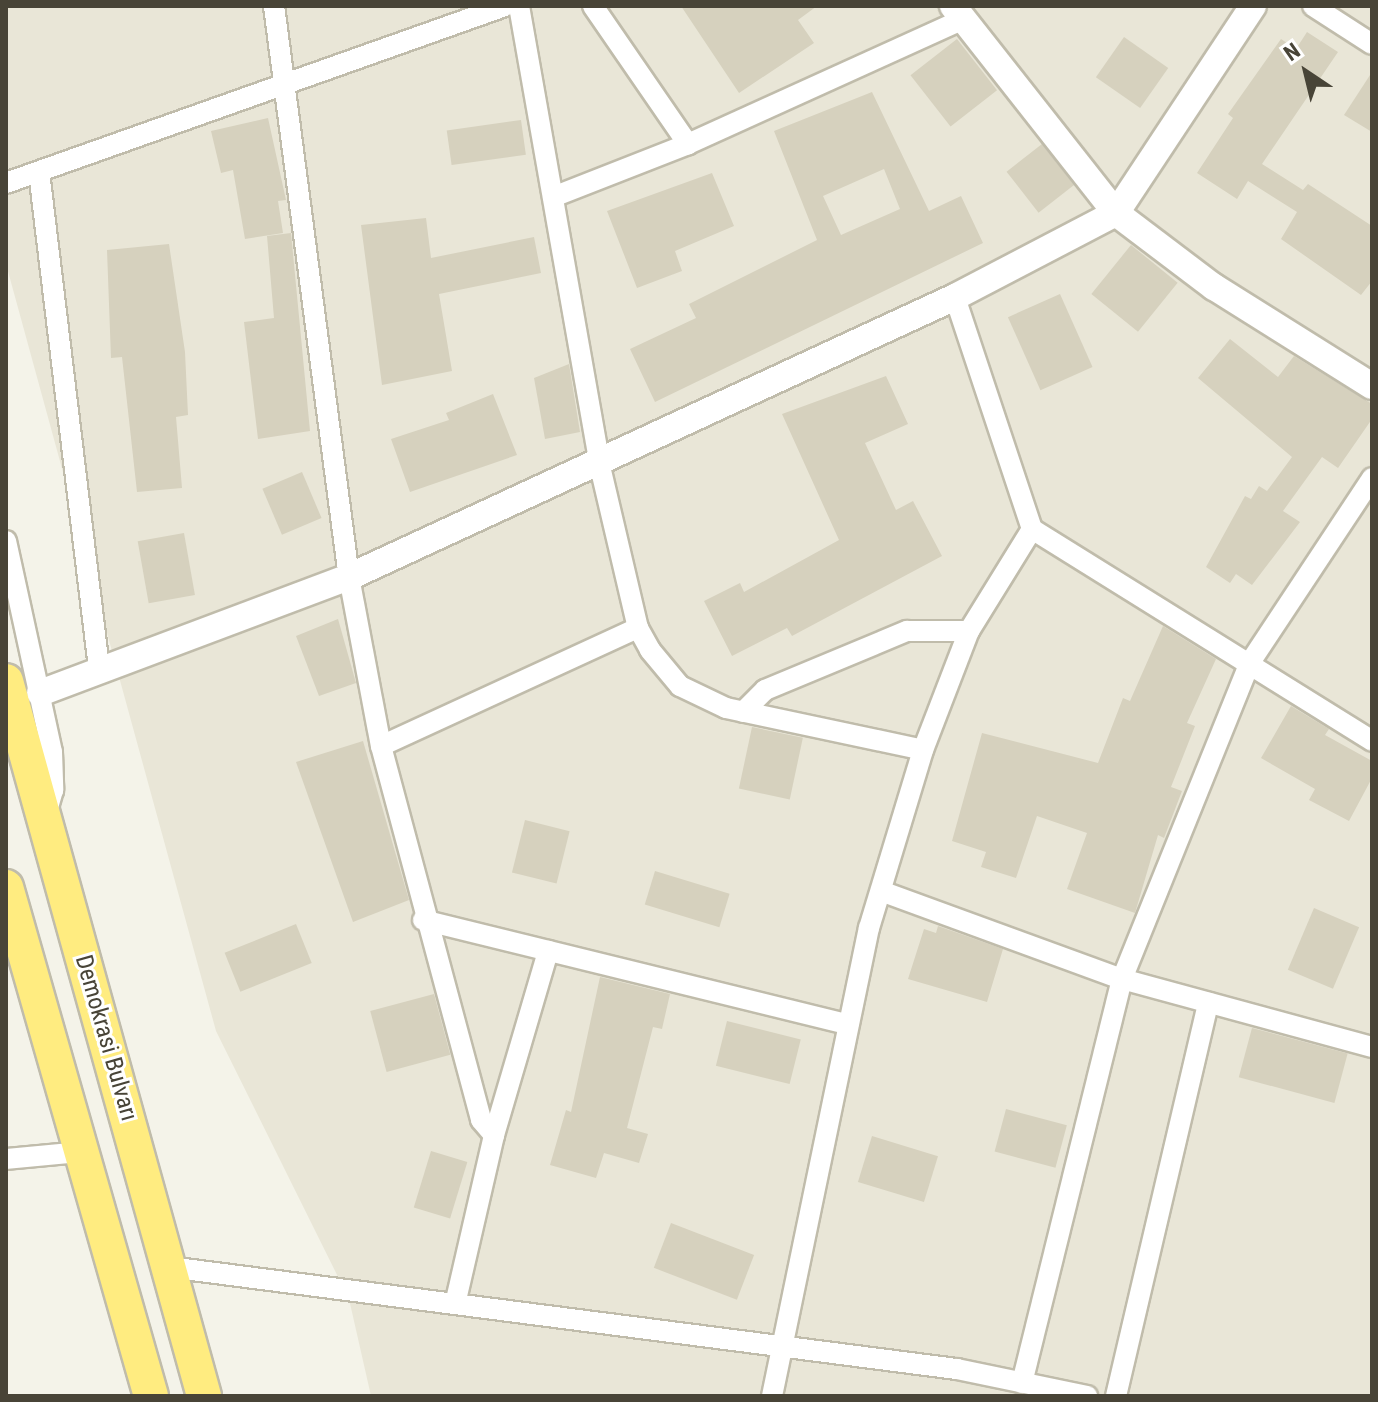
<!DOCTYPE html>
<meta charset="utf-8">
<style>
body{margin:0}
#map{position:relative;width:1378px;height:1402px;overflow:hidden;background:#f4f3e9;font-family:"Roboto Condensed",sans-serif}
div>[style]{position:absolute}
.residential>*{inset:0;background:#e9e6d7}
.building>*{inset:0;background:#d6d1be;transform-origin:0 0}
.roads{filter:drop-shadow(2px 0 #c0bcab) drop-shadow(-2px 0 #c0bcab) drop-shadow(0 2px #c0bcab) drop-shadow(0 -2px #c0bcab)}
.minor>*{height:20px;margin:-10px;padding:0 10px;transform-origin:10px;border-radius:10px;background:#fff}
.tertiary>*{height:26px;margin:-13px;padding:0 13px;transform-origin:13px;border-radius:13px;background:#fff}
.trunk>*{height:34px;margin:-17px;padding:0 17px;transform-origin:17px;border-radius:17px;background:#ffec80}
span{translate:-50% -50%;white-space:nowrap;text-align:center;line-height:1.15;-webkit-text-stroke:6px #fff;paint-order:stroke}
.street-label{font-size:24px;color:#484437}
.frame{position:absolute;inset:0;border:8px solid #484437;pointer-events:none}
.north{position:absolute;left:1266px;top:32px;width:80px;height:80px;-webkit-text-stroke:6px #fff;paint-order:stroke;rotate:325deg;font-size:22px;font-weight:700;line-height:32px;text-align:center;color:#484437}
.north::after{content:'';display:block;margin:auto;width:28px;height:36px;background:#484437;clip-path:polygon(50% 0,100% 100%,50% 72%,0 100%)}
</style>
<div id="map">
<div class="residential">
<i style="clip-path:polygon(6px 6px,1372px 6px,1372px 1396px,371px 1396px,349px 1299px,216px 1031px,6px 264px)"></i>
</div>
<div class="building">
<i style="clip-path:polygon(681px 6px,817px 6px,798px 20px,814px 43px,739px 93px)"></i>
<i style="clip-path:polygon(1307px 32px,1338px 52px,1262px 164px,1303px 190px,1308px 184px,1372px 226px,1372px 281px,1361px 295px,1281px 239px,1297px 212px,1248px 181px,1237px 199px,1197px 173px,1233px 118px,1228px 114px,1281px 39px,1296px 49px)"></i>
<i style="left:1124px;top:37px;width:54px;height:49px;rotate:35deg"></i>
<i style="left:957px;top:39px;width:65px;height:59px;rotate:52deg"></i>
<i style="clip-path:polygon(1372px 72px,1372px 132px,1344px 115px)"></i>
<i style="clip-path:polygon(evenodd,872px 92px,929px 211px,961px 196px,983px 243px,655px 402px,630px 349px,696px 318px,689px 304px,817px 240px,774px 131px,872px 92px,884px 169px,900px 209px,841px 235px,823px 196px,884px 169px)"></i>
<i style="clip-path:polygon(268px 118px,286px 200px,278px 201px,283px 233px,245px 239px,233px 170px,221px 173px,211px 131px)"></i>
<i style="left:521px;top:120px;width:35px;height:75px;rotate:82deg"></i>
<i style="left:1042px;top:144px;width:52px;height:45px;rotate:52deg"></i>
<i style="clip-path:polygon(712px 173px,734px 226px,675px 251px,682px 271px,637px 288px,607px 211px)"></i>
<i style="clip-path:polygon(426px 218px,431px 258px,534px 237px,541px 273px,439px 294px,452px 371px,382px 385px,361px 225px)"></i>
<i style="clip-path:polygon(291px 233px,310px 431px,258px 439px,244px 322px,274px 318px,267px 236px)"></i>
<i style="clip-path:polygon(169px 244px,185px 352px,188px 415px,176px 417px,182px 488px,137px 492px,122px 357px,111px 358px,107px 250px)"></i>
<i style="left:1131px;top:245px;width:60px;height:63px;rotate:39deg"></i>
<i style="left:1060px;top:294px;width:80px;height:57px;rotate:66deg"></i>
<i style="clip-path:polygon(1230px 339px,1278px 377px,1294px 356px,1372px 404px,1372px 419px,1338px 468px,1322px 457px,1283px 511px,1300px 522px,1252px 585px,1236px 574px,1230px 583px,1206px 567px,1245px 496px,1251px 499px,1259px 486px,1267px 491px,1292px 457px,1198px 378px)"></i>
<i style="clip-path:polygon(569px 364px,580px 432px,545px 439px,534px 378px)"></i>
<i style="clip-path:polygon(886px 376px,908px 424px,865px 443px,896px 510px,913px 501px,942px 556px,792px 636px,787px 628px,732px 656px,704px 601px,740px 583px,744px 592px,839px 540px,782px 414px)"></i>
<i style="clip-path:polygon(493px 394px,517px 455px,410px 492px,391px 439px,449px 420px,446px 413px)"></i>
<i style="left:302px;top:472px;width:50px;height:43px;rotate:67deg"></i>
<i style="left:184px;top:533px;width:63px;height:47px;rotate:80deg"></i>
<i style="clip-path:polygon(338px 619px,356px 683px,319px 696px,296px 636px)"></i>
<i style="clip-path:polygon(1163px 626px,1216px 659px,1187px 723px,1195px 726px,1171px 787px,1182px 791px,1164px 838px,1158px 835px,1135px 913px,1067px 889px,1087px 833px,1037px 816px,1016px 878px,981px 867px,986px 852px,952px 841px,982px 733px,1098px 763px,1123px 698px,1130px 701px)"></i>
<i style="clip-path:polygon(1291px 706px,1329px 729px,1325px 735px,1372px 761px,1372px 778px,1349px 821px,1309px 800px,1315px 789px,1261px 758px)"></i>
<i style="left:752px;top:727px;width:52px;height:63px;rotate:12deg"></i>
<i style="clip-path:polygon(363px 741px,409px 900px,353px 922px,296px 762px)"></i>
<i style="left:525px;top:820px;width:46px;height:54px;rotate:14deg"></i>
<i style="left:655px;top:871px;width:78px;height:35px;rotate:17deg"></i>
<i style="left:1314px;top:908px;width:49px;height:67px;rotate:23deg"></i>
<i style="left:296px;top:924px;width:42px;height:77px;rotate:68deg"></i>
<i style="clip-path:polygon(938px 926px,1003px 949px,987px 1002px,908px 979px,924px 929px,936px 933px)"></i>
<i style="clip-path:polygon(600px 977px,670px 994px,662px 1029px,653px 1027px,627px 1128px,648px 1134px,639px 1163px,604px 1153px,596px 1178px,550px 1165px,566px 1110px,571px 1112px)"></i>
<i style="left:434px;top:994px;width:63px;height:66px;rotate:75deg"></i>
<i style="left:727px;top:1021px;width:76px;height:46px;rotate:14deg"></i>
<i style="left:1252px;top:1028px;width:99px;height:51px;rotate:15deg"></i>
<i style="left:1006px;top:1109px;width:63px;height:44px;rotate:15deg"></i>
<i style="left:872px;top:1136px;width:69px;height:48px;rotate:17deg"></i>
<i style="left:431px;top:1151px;width:38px;height:59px;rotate:17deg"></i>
<i style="left:671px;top:1223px;width:89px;height:48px;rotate:21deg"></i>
</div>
<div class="roads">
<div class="minor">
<i style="left:274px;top:6px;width:576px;rotate:82.52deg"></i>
<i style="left:349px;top:577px;width:172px;rotate:79.3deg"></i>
<i style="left:381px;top:746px;width:387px;rotate:75deg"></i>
<i style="left:481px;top:1120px;width:20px;rotate:49deg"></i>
<i style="left:519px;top:6px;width:463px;rotate:80deg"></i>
<i style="left:599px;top:462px;width:171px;rotate:76.8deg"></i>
<i style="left:638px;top:628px;width:25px;rotate:61deg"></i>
<i style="left:650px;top:650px;width:47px;rotate:50.2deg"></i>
<i style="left:680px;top:686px;width:51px;rotate:25.6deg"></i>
<i style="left:726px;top:708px;width:201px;rotate:12deg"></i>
<i style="left:593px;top:6px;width:168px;rotate:55.5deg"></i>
<i style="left:1313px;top:6px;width:70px;rotate:32.8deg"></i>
<i style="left:39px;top:172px;width:500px;rotate:83.1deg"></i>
<i style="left:6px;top:183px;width:529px;rotate:-19.53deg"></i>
<i style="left:553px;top:197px;width:145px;rotate:-21.4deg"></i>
<i style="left:688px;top:144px;width:302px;rotate:-24.4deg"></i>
<i style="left:1032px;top:529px;width:401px;rotate:31.9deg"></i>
<i style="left:6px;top:541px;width:216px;rotate:77.7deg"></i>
<i style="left:52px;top:752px;width:38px;rotate:88deg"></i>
<i style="left:53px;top:790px;width:26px;rotate:106deg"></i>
<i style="left:743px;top:712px;width:31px;rotate:-45deg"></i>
<i style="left:765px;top:690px;width:154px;rotate:-22.6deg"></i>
<i style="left:907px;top:631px;width:62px"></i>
<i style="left:381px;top:746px;width:283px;rotate:-24.7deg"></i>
<i style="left:881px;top:891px;width:257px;rotate:20.1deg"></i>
<i style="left:1122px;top:979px;width:259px;rotate:15.2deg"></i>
<i style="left:423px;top:920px;width:438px;rotate:13.8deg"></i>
<i style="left:6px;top:1159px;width:74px;rotate:-5.4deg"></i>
<i style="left:169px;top:1267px;width:795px;rotate:7.38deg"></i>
<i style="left:957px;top:1369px;width:133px;rotate:11.7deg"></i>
<i style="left:456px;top:1300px;width:169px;rotate:-77deg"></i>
<i style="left:494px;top:1135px;width:192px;rotate:-73.6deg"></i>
<i style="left:1022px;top:1383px;width:416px;rotate:-76.1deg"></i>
<i style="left:1122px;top:979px;width:340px;rotate:-68deg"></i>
<i style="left:1249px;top:664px;width:223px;rotate:-56.5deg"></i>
<i style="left:772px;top:1396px;width:478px;rotate:-78.3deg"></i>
<i style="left:869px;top:928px;width:186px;rotate:-73.1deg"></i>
<i style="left:923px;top:750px;width:128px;rotate:-68.9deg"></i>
<i style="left:969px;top:631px;width:120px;rotate:-58.3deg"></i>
<i style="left:1032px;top:529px;width:244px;rotate:-108.4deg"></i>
<i style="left:1116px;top:1396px;width:404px;rotate:-76.8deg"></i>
</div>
<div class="tertiary">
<i style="left:953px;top:6px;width:263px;rotate:51.8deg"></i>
<i style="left:1116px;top:213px;width:123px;rotate:37.1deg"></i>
<i style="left:1214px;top:287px;width:186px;rotate:32.1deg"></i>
<i style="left:40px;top:693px;width:330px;rotate:-20.6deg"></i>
<i style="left:349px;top:577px;width:668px;rotate:-24.8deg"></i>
<i style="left:955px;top:297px;width:182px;rotate:-27.6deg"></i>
<i style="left:1116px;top:213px;width:248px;rotate:-56.5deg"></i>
</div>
<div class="trunk">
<i style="left:6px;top:681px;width:742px;rotate:74.52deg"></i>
<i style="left:6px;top:887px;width:529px;rotate:74.1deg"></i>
</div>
</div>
<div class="street-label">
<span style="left:106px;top:1038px;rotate:74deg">Demokrasi Bulvarı</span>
</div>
<div class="frame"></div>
<div class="north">N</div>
</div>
